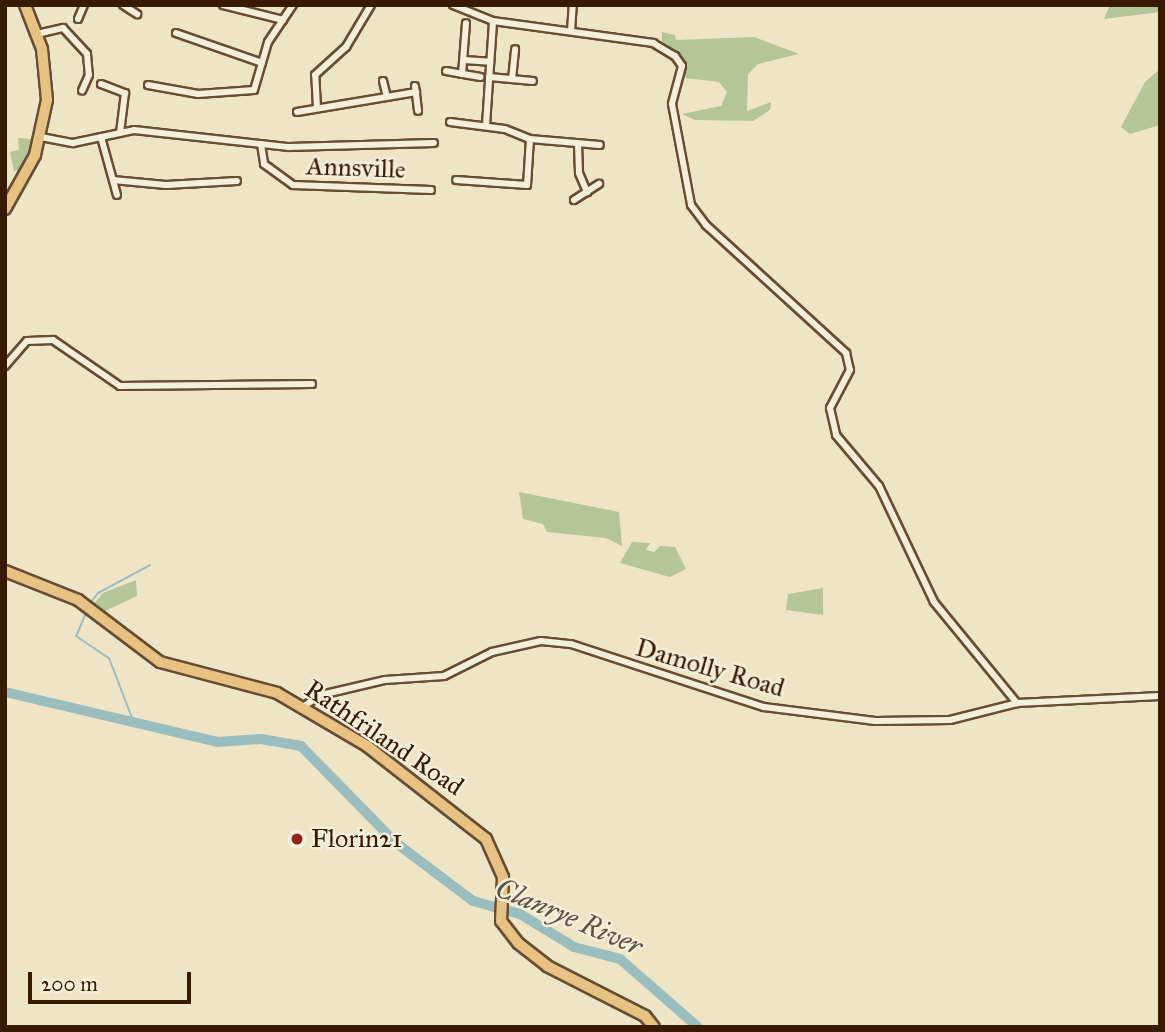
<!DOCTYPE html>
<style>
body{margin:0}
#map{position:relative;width:1165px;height:1032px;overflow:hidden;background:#eee5c6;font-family:"IM FELL Great Primer",serif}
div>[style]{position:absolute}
.green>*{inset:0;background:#b5c598}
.stream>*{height:2px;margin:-1px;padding:0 1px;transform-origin:1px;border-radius:1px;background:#9cbdbe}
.river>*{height:10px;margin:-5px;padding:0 5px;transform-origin:5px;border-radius:5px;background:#9cbdbe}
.roads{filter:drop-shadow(2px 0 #664d34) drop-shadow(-2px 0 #664d34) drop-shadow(0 2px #664d34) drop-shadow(0 -2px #664d34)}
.minor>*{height:6px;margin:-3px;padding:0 3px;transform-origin:3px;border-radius:3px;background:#f4eeda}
.primary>*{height:10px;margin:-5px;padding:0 5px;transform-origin:5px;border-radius:5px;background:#e7c283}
.dots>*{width:19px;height:19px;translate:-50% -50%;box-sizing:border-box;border:4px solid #f4eeda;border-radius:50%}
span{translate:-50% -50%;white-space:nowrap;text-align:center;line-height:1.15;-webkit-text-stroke:5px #f4eeda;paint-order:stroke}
.street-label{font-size:26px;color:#381a03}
.poi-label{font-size:26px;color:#381a03}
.left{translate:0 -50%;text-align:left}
.water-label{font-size:28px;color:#5b5344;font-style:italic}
.frame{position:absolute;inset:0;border:7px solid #381a03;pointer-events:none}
.scale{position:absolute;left:28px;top:972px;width:163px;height:32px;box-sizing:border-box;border:4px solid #381a03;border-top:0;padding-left:9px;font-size:21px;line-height:24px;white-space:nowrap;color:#381a03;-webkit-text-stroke:5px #f4eeda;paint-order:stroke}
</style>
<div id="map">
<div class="green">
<i style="clip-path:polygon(1110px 5px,1160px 5px,1160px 12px,1104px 19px)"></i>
<i style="clip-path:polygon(662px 32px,675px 35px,676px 40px,754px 37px,799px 54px,758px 64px,748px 74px,747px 111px,771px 102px,770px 110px,753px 121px,695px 120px,682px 114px,721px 106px,727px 92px,719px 82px,685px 78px,678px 53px,662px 41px)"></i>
<i style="clip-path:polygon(1160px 69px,1160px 125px,1130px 134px,1121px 127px,1145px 82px)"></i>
<i style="clip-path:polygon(18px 138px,31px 139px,34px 145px,25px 168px,14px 171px,10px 152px,19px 150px)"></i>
<i style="clip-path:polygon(519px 492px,619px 512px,622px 546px,606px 538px,547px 532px,543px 524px,523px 519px)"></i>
<i style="clip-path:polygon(632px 542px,650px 543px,646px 550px,654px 552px,660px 546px,675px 547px,686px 569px,670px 577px,620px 563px)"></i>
<i style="clip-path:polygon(136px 580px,137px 596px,103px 612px,93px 605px,103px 593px)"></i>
<i style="clip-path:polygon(823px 588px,823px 615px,786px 610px,788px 594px)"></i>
</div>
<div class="stream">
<i style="left:90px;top:603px;width:13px;rotate:-51deg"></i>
<i style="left:98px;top:593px;width:59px;rotate:-28.3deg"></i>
<i style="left:86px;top:613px;width:25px;rotate:113deg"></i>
<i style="left:76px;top:636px;width:40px;rotate:34deg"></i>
<i style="left:109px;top:658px;width:70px;rotate:69deg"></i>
</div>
<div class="river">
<i style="left:5px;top:692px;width:219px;rotate:13.2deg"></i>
<i style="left:218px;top:742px;width:43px;rotate:-4deg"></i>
<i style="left:261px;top:739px;width:41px;rotate:9.9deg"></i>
<i style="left:301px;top:746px;width:136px;rotate:45.6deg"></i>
<i style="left:396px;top:843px;width:96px;rotate:37deg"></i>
<i style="left:473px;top:901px;width:49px;rotate:15.5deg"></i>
<i style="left:520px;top:914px;width:63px;rotate:31.4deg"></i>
<i style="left:574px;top:947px;width:48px;rotate:14.6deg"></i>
<i style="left:620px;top:959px;width:103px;rotate:41.1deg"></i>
</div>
<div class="roads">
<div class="minor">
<i style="left:123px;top:5px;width:17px;rotate:33deg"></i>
<i style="left:223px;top:5px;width:62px;rotate:14deg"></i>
<i style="left:453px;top:5px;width:43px;rotate:21.8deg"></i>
<i style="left:493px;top:21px;width:162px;rotate:7.8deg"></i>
<i style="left:653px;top:43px;width:26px;rotate:31deg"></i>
<i style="left:675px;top:56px;width:12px;rotate:55deg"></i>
<i style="left:682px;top:66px;width:39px;rotate:105deg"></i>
<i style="left:672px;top:104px;width:103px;rotate:79.3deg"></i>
<i style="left:691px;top:205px;width:25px;rotate:53deg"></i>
<i style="left:706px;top:225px;width:190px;rotate:42.4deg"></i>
<i style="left:846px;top:353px;width:17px;rotate:77deg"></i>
<i style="left:850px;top:370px;width:43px;rotate:117.8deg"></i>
<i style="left:830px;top:408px;width:28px;rotate:77deg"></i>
<i style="left:836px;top:435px;width:67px;rotate:49.9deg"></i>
<i style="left:879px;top:486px;width:128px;rotate:64.6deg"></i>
<i style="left:934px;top:602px;width:131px;rotate:50.6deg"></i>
<i style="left:78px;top:19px;width:15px;rotate:-67deg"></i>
<i style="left:571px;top:31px;width:26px;rotate:-86deg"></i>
<i style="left:176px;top:33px;width:91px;rotate:19.2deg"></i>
<i style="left:37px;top:34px;width:27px;rotate:-13deg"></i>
<i style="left:63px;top:28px;width:35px;rotate:47deg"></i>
<i style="left:87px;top:54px;width:21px;rotate:85deg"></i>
<i style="left:89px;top:75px;width:17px;rotate:114deg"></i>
<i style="left:464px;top:60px;width:26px;rotate:4deg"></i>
<i style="left:446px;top:71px;width:35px;rotate:10deg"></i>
<i style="left:462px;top:74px;width:51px;rotate:-85.5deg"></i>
<i style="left:489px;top:77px;width:44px;rotate:5.2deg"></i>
<i style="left:512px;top:79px;width:30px;rotate:-84deg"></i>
<i style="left:383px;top:81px;width:16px;rotate:76deg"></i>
<i style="left:101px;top:84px;width:26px;rotate:21deg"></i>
<i style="left:125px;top:93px;width:40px;rotate:97.1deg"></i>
<i style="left:148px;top:85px;width:51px;rotate:10.2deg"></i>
<i style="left:198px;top:94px;width:56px;rotate:-4.1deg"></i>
<i style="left:254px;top:90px;width:50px;rotate:-73.7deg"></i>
<i style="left:268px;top:42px;width:45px;rotate:-56deg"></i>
<i style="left:415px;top:86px;width:25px;rotate:83deg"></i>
<i style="left:317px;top:108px;width:33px;rotate:-93deg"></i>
<i style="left:315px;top:75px;width:42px;rotate:-42.1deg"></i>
<i style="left:346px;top:47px;width:49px;rotate:-59.2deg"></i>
<i style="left:297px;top:112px;width:121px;rotate:-9.5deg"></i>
<i style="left:450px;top:122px;width:55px;rotate:7.3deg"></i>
<i style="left:505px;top:129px;width:27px;rotate:22deg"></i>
<i style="left:530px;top:139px;width:46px;rotate:93.7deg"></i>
<i style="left:527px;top:185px;width:71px;rotate:-176deg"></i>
<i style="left:486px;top:125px;width:104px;rotate:-86.1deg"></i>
<i style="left:41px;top:137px;width:33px;rotate:11deg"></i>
<i style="left:73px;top:143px;width:62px;rotate:-12deg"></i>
<i style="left:134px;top:130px;width:156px;rotate:6.3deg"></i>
<i style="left:289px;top:147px;width:145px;rotate:-1.6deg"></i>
<i style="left:101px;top:137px;width:60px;rotate:74.6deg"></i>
<i style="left:530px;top:139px;width:70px;rotate:4.9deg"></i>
<i style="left:261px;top:144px;width:20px;rotate:81deg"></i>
<i style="left:264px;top:164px;width:36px;rotate:36deg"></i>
<i style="left:293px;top:185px;width:138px;rotate:2.1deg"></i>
<i style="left:578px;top:144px;width:29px;rotate:88deg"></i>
<i style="left:579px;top:173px;width:21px;rotate:67deg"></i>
<i style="left:113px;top:180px;width:53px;rotate:5.4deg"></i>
<i style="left:166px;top:185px;width:71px;rotate:-3.2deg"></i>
<i style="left:574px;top:200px;width:30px;rotate:-33deg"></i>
<i style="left:5px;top:366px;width:33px;rotate:-49deg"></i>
<i style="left:27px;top:341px;width:26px;rotate:-2deg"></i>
<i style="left:53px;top:340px;width:81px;rotate:34.5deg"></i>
<i style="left:120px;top:386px;width:192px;rotate:-0.6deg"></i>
<i style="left:304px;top:706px;width:20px;rotate:-33deg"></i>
<i style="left:321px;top:695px;width:66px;rotate:-13.2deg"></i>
<i style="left:385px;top:680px;width:59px;rotate:-3.9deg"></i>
<i style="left:444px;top:676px;width:54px;rotate:-26.6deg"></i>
<i style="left:492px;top:652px;width:50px;rotate:-12.7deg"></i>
<i style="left:541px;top:641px;width:30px;rotate:6deg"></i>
<i style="left:571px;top:644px;width:203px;rotate:18.1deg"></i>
<i style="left:764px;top:707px;width:112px;rotate:7.2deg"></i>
<i style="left:875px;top:721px;width:75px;rotate:-0.8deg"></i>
<i style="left:950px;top:720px;width:69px;rotate:-14.2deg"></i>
<i style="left:1017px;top:703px;width:143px;rotate:-2.8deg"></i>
</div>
<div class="primary">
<i style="left:5px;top:209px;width:62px;rotate:-60.9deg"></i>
<i style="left:35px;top:155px;width:56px;rotate:-77.7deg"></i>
<i style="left:47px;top:100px;width:51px;rotate:-95.6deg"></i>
<i style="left:42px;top:49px;width:47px;rotate:-111.1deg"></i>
<i style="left:5px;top:571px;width:79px;rotate:21.7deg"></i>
<i style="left:78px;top:600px;width:103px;rotate:37.1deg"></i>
<i style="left:160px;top:662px;width:121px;rotate:14.8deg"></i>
<i style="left:277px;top:693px;width:104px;rotate:30.5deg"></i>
<i style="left:367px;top:746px;width:151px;rotate:38deg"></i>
<i style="left:486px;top:839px;width:42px;rotate:65.9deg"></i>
<i style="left:503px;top:877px;width:44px;rotate:92.6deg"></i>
<i style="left:501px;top:921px;width:28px;rotate:52deg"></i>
<i style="left:518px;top:943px;width:37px;rotate:38deg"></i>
<i style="left:547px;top:966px;width:110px;rotate:27deg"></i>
<i style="left:645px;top:1016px;width:14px;rotate:51deg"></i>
</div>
</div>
<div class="dots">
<i style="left:297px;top:839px;background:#8f2418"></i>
</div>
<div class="street-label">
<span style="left:356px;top:168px;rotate:2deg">Annsville</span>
<span style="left:710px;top:668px;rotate:16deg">Damolly Road</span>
<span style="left:384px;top:738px;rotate:34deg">Rathfriland Road</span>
</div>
<div class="poi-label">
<span class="left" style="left:311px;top:839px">Florin21</span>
</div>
<div class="water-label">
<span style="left:569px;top:917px;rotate:23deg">Clanrye River</span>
</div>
<div class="frame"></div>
<div class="scale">200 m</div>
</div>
